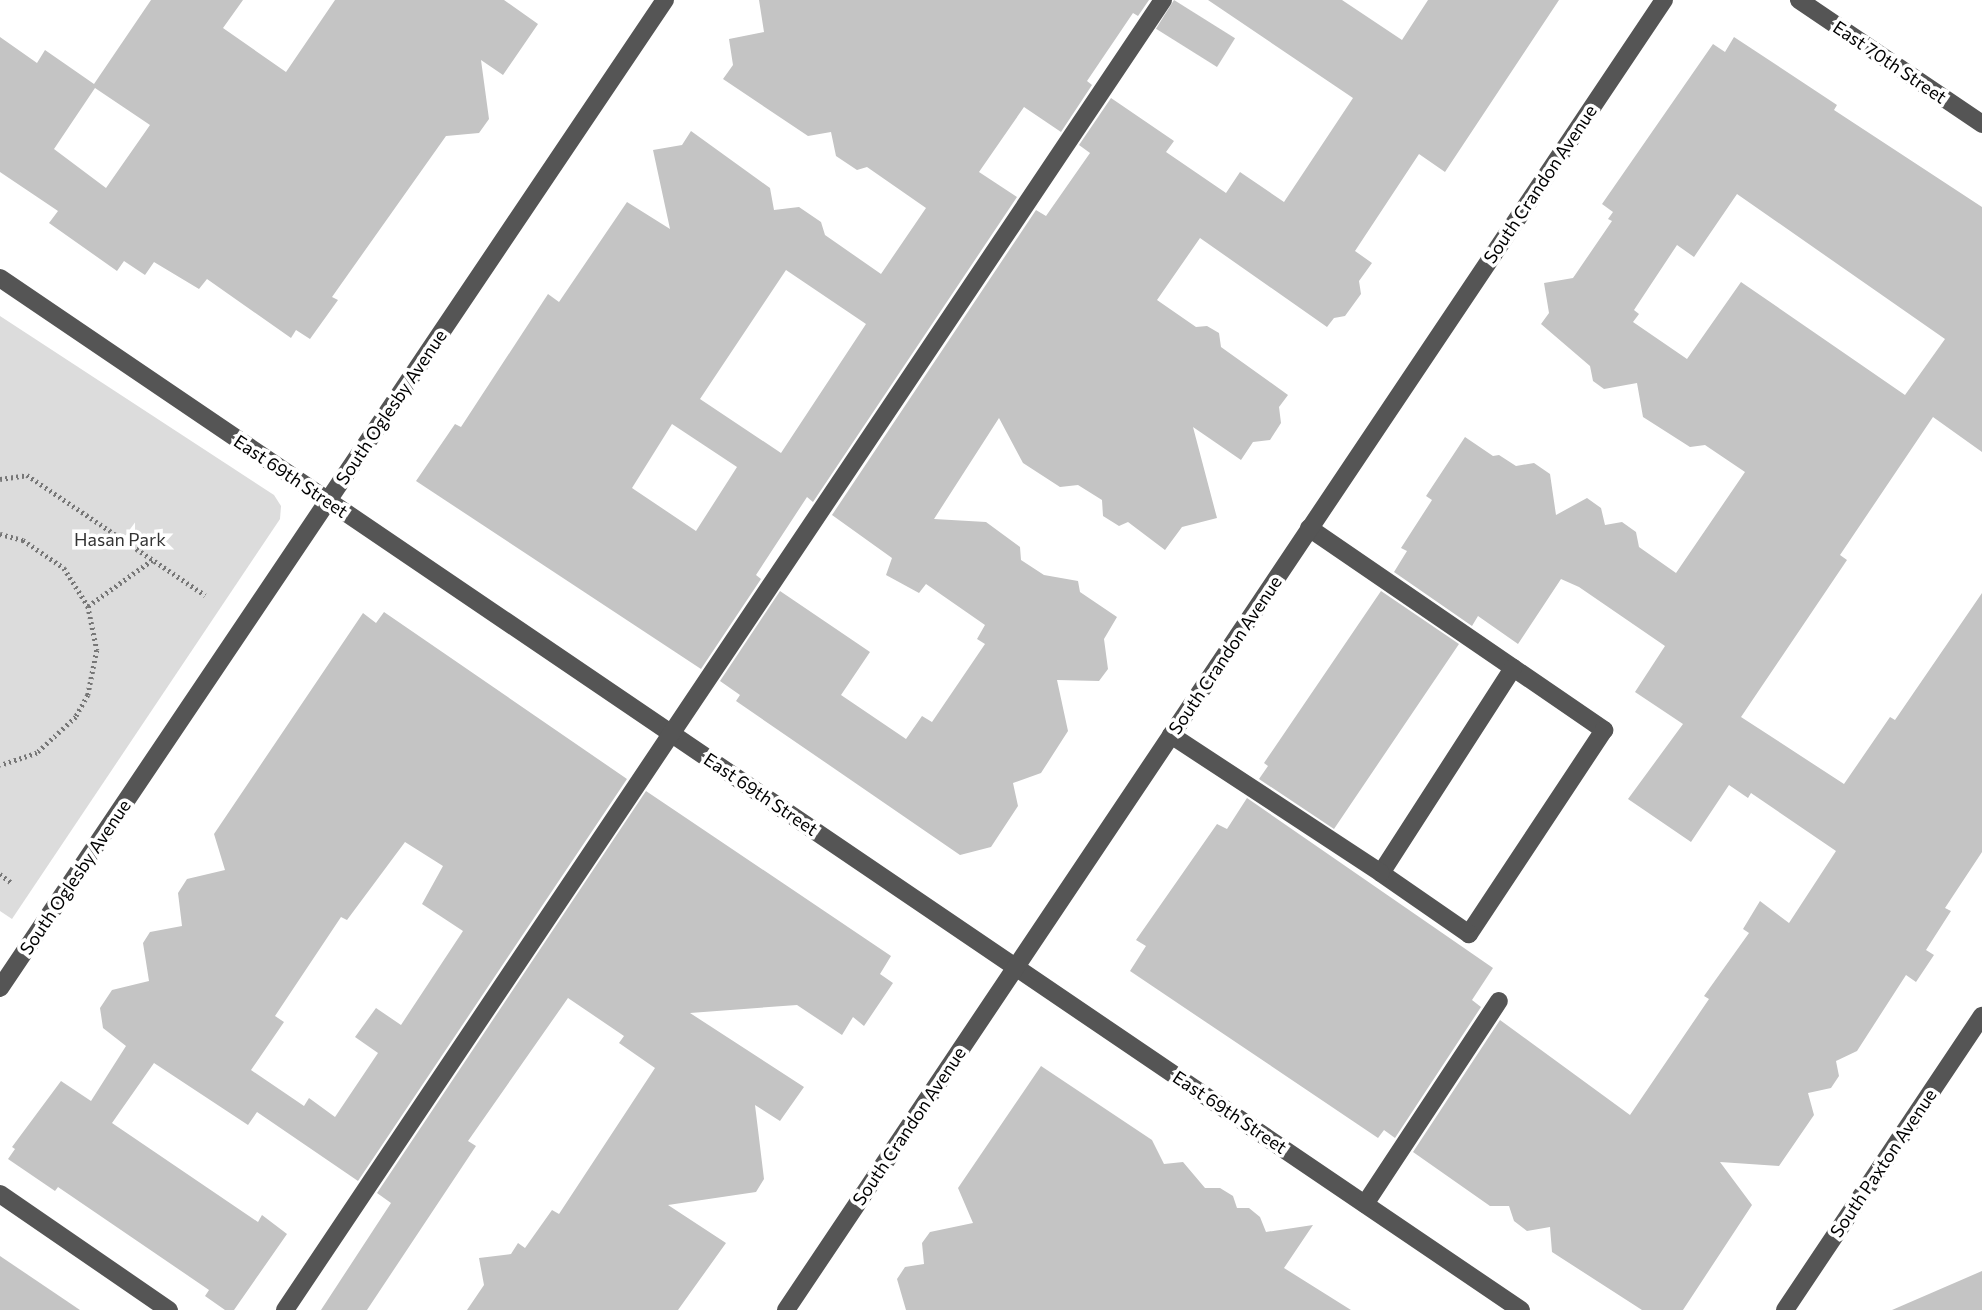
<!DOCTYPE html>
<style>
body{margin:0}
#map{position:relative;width:1982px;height:1310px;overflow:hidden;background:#fff;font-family:Commissioner,sans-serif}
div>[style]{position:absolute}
.green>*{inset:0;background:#dcdcdc}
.building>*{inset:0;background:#c4c4c4;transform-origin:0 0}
.path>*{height:4.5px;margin-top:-2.25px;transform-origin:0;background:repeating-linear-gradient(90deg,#777 0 2px,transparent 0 5.5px)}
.minor>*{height:18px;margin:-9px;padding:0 9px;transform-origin:9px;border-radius:9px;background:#555}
span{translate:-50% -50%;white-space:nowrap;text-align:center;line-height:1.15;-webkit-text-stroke:7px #fff;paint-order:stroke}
.street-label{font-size:18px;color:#000}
.park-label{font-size:18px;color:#333}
</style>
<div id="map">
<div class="green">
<i style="clip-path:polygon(0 316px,274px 495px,281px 506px,280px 519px,12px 919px,0 911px)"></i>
</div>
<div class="building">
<i style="clip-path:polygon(evenodd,151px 0,243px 0,223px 28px,286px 72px,335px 0,504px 0,538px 24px,503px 75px,481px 60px,489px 119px,479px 133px,446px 136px,332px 297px,338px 300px,310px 339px,296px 330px,291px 338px,207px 279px,199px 289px,154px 262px,145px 275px,124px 261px,117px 271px,49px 223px,58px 211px,0 172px,0 37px,37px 63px,45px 50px,94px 84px,151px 0,95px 88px,150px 125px,106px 188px,54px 149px,95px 88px)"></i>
<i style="clip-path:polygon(evenodd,759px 0,1149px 0,1138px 16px,1133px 13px,1087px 81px,1092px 85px,1061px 132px,1024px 107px,979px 172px,1017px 197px,813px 502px,807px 497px,756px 575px,761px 579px,701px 669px,416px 481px,455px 424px,461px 427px,548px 294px,559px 302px,627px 202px,670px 229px,653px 150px,682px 145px,691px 131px,770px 188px,774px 210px,799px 207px,821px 222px,825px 235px,881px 274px,926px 208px,867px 167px,857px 170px,836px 156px,831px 132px,808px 136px,723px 79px,733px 65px,729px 39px,764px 32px,759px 0,786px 270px,866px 324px,781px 453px,700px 399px,786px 270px,759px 0,672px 424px,737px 467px,696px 531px,632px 488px,672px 424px)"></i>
<i style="left:1174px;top:0;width:72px;height:34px;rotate:32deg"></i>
<i style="clip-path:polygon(1208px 0,1342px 0,1402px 40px,1428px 0,1559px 0,1445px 172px,1419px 154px,1355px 251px,1372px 263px,1359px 281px,1361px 294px,1345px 316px,1334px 318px,1327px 327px,1200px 238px,1157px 300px,1196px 327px,1207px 326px,1219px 333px,1221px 347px,1288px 395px,1279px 407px,1281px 423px,1270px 440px,1253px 442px,1241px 460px,1193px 427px,1217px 518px,1182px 527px,1165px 550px,1128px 522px,1119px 526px,1103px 516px,1102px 500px,1078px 485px,1060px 487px,1023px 463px,999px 418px,934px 519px,986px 522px,1020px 547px,1021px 560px,1044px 575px,1078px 581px,1080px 592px,1117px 617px,1104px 639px,1108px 669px,1099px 681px,1057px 680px,1068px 731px,1041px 773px,1013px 783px,1018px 806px,991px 847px,960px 855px,736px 701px,740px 695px,720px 681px,780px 591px,870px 652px,841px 695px,906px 739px,922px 716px,932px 722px,985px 644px,977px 639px,985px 625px,926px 584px,919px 593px,886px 575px,892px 558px,832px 515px,1036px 210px,1046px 216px,1090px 153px,1079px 145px,1111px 98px,1174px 141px,1166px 152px,1226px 193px,1240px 172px,1284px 202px,1353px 98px)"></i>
<i style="clip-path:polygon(evenodd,1734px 37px,1837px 105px,1834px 110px,1982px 207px,1982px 452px,1933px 417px,1840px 555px,1847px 560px,1741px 717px,1844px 784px,1890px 717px,1895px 720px,1982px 593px,1982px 852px,1945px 908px,1951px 911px,1926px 950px,1934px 955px,1916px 982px,1906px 975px,1857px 1051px,1836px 1061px,1839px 1076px,1831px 1088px,1808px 1093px,1814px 1115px,1779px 1166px,1720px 1162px,1752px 1205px,1683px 1310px,1642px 1310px,1552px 1252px,1550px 1227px,1527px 1231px,1514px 1221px,1509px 1206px,1490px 1206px,1413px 1152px,1500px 1020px,1630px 1115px,1709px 999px,1704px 996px,1749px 933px,1743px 929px,1760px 901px,1789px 923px,1836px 851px,1751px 793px,1748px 798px,1729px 785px,1691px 842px,1628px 799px,1683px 724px,1635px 692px,1665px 646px,1579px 587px,1561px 579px,1518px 644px,1478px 616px,1472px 626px,1394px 572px,1407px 551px,1401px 548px,1432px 500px,1426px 496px,1465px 437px,1493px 456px,1499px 455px,1516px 466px,1534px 463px,1550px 474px,1556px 515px,1587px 498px,1601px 508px,1605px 525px,1622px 522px,1636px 532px,1639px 547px,1676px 573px,1745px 472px,1705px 445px,1690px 447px,1643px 417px,1637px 383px,1604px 389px,1593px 381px,1590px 366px,1541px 324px,1549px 313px,1544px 283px,1573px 278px,1612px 221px,1608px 219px,1613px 212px,1602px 204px,1713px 44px,1725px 52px,1734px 37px,1737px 194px,1945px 339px,1905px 395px,1741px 282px,1687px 359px,1633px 322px,1639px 314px,1634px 310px,1677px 245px,1694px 257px,1737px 194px)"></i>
<i style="clip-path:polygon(1381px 591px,1459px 644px,1334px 829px,1259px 779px,1268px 766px,1264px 763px)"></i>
<i style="clip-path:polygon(evenodd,384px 612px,627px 779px,358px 1181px,257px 1112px,248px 1125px,154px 1063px,112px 1123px,258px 1222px,262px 1215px,287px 1234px,234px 1310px,225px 1310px,205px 1296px,209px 1290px,58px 1187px,55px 1191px,8px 1159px,15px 1149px,12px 1147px,61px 1081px,91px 1101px,126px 1046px,103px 1028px,100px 1008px,112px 990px,149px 981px,143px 943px,150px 932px,182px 926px,178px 893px,187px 879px,225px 870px,214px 834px,363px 613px,376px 623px,384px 612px,405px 842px,443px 866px,422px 904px,463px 931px,401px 1025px,376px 1008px,355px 1037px,378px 1053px,335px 1117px,309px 1098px,304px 1106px,251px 1070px,284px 1022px,275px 1016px,341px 917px,347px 920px,405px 842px)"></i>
<i style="clip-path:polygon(646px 791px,891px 956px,880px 974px,893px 983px,864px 1026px,853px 1017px,842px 1035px,797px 1005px,690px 1013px,804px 1087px,780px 1121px,755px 1105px,764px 1179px,756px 1192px,668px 1205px,726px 1243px,678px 1310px,467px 1310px,484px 1285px,479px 1258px,511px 1254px,518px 1243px,525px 1248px,552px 1210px,559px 1214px,655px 1068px,619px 1043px,624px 1036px,568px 998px,468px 1141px,476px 1146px,367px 1310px,321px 1310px,391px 1203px,377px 1193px)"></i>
<i style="clip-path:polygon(1247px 798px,1493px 968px,1472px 1000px,1481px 1007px,1395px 1138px,1384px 1130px,1378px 1138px,1130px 971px,1146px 946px,1136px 940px,1217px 824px,1227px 829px)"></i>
<i style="clip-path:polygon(1041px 1066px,1152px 1140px,1164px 1164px,1183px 1162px,1205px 1188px,1220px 1188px,1233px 1196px,1237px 1208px,1249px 1208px,1260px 1217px,1266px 1232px,1313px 1225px,1284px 1268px,1351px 1310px,906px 1310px,897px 1279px,905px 1267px,924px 1264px,922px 1243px,930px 1232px,973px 1223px,958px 1188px)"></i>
<i style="clip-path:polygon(0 1256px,80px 1310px,0 1310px)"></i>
<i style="clip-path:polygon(1982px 1271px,1982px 1310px,1892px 1310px)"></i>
</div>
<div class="path">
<i style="left:0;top:479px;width:27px;rotate:-8deg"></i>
<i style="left:27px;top:475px;width:215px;rotate:34deg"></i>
<i style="left:0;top:534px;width:24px;rotate:15deg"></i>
<i style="left:23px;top:540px;width:50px;rotate:34.3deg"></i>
<i style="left:64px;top:568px;width:45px;rotate:57.7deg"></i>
<i style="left:88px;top:606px;width:45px;rotate:78.4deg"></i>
<i style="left:97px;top:650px;width:46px;rotate:101.3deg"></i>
<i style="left:88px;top:695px;width:25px;rotate:119deg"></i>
<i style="left:76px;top:717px;width:53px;rotate:137.3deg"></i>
<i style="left:37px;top:753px;width:39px;rotate:161deg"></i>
<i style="left:88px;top:606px;width:79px;rotate:-35.7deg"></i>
<i style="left:0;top:874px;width:15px;rotate:37deg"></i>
</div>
<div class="minor">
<i style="left:1799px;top:0;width:221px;rotate:34.1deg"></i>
<i style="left:0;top:278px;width:1838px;rotate:34.16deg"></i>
<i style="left:1309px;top:528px;width:358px;rotate:34.4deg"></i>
<i style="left:1604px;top:730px;width:245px;rotate:123.5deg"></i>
<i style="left:1469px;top:934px;width:107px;rotate:-145.3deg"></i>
<i style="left:1381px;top:873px;width:244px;rotate:-57.2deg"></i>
<i style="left:1171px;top:735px;width:251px;rotate:33.3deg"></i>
<i style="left:0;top:988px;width:1191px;rotate:-56.06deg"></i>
<i style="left:0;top:1194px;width:205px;rotate:34.5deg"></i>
<i style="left:1365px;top:1204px;width:243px;rotate:-56.6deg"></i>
<i style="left:285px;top:1310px;width:1577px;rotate:-56.17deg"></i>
<i style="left:786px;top:1310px;width:1577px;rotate:-56.17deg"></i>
<i style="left:1785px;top:1310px;width:354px;rotate:-56.2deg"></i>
</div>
<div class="street-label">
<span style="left:1890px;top:62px;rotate:34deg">East 70th Street</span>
<span style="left:1540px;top:184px;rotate:-56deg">South Crandon Avenue</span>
<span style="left:391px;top:407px;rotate:-56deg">South Oglesby Avenue</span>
<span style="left:291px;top:476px;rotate:34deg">East 69th Street</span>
<span style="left:1225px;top:655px;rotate:-56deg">South Crandon Avenue</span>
<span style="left:761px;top:794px;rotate:34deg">East 69th Street</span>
<span style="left:75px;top:877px;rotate:-56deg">South Oglesby Avenue</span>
<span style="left:1230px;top:1112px;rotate:34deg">East 69th Street</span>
<span style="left:909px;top:1126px;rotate:-56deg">South Crandon Avenue</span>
<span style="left:1883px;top:1163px;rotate:-56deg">South Paxton Avenue</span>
</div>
<div class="park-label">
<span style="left:120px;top:539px">Hasan Park</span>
</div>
</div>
